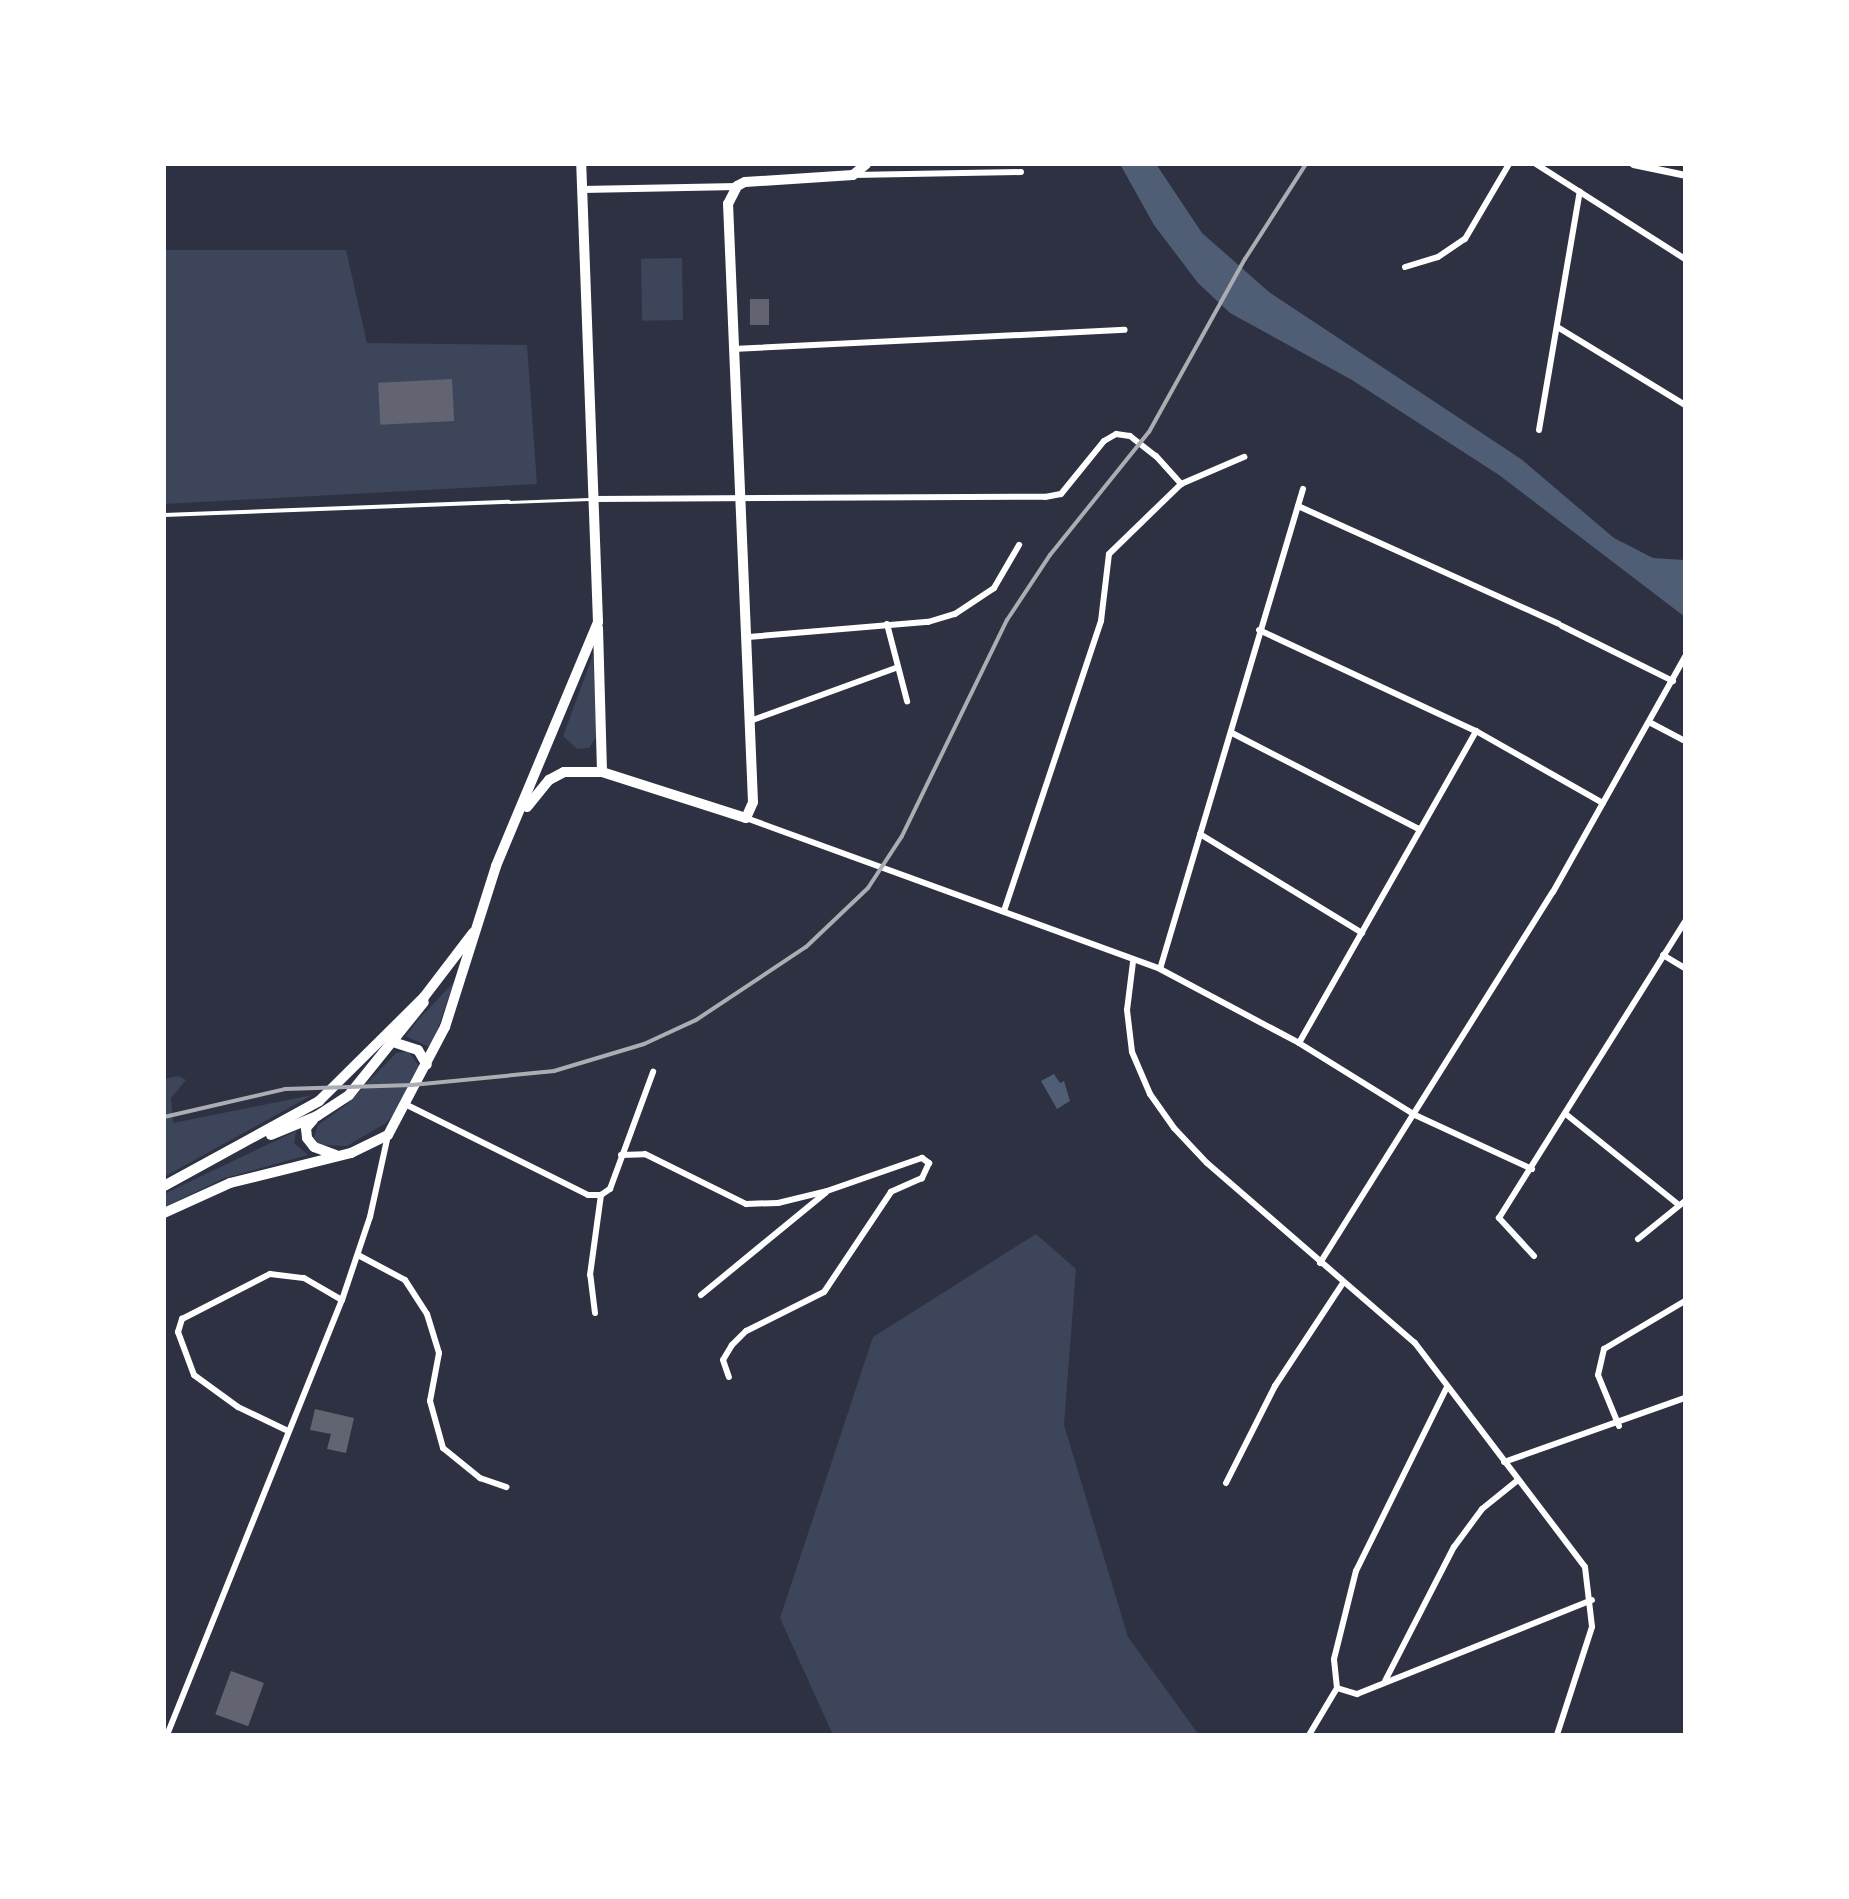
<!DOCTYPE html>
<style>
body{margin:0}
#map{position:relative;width:1849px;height:1899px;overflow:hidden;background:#2d3142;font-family:Roboto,sans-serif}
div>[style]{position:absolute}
.green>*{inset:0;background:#3c4559;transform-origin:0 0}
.water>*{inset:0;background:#4f5d75}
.building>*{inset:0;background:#626471;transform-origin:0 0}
.service>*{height:3px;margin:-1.5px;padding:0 1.5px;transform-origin:1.5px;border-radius:1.5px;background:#fff}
.pedestrian>*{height:4px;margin:-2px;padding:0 2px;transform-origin:2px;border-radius:2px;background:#fff}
.minor>*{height:6px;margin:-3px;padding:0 3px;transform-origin:3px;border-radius:3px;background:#fff}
.tertiary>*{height:7px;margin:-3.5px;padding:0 3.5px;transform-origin:3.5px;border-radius:3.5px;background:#fff}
.trunk>*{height:10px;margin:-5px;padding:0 5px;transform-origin:5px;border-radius:5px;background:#fff}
.rail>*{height:4px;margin:-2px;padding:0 2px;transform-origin:2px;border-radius:2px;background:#abadb3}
span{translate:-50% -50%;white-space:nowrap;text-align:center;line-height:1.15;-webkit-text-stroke:6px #fff;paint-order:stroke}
.frame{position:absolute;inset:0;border:166px solid #fff;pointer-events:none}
</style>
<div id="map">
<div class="green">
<i style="clip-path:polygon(164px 250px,346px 250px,367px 343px,527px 345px,537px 484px,164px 504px)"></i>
<i style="left:682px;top:258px;width:62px;height:41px;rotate:89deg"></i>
<i style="clip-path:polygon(593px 655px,597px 736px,589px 748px,577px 749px,563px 736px)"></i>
<i style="clip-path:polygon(454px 982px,431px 1048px,406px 1036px,417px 1021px)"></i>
<i style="clip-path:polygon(408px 1051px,420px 1067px,404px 1102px,386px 1123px,347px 1146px,319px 1145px,314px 1137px,318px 1125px,346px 1105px,396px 1053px)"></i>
<i style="clip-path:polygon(178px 1076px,186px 1080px,171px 1098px,173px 1123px,312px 1095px,164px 1177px,164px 1079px)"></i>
<i style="clip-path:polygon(296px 1131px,294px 1143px,308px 1155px,225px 1178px,164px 1207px,164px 1194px)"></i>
<i style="clip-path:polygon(1036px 1234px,1076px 1269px,1064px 1425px,1128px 1637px,1199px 1735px,833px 1735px,780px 1618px,873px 1337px)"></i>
</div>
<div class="water">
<i style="clip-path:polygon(1120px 164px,1156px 164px,1202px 233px,1269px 292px,1521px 459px,1614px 538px,1653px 558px,1685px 560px,1685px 617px,1499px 475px,1352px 380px,1230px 313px,1198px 283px,1154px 225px)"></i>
<i style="clip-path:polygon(1054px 1074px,1060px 1083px,1064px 1081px,1070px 1101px,1057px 1109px,1041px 1081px)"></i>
</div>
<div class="building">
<i style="left:750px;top:299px;width:19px;height:26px"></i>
<i style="left:452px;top:379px;width:42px;height:74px;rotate:87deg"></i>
<i style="clip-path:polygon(315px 1409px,354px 1418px,346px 1453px,327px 1449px,331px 1434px,310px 1430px)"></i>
<i style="left:231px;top:1671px;width:35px;height:46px;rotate:20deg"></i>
</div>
<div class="service">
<i style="left:509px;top:502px;width:80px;rotate:-2.1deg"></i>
</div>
<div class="pedestrian">
<i style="left:164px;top:515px;width:345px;rotate:-2.2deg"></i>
</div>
<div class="minor">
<i style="left:1536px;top:164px;width:177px;rotate:32.5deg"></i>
<i style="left:853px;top:175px;width:168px;rotate:-1deg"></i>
<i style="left:1405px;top:267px;width:34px;rotate:-17deg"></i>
<i style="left:1438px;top:257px;width:32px;rotate:-34deg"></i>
<i style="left:1465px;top:239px;width:87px;rotate:-59.6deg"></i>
<i style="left:1559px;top:328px;width:148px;rotate:31.4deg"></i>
<i style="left:733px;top:349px;width:392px;rotate:-2.8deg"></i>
<i style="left:1539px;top:430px;width:242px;rotate:-80.3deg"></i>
<i style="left:593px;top:499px;width:452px;rotate:-0.3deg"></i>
<i style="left:1045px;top:497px;width:16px;rotate:-11deg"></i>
<i style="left:1061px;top:494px;width:68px;rotate:-50.9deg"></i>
<i style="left:1104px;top:441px;width:14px;rotate:-30deg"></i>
<i style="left:1116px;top:434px;width:14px;rotate:8deg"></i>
<i style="left:1130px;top:436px;width:33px;rotate:38deg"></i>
<i style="left:1156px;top:456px;width:38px;rotate:48deg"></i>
<i style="left:1298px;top:506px;width:286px;rotate:24.3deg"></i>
<i style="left:887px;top:624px;width:80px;rotate:75.4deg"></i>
<i style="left:1562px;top:626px;width:124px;rotate:26.4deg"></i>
<i style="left:1259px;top:630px;width:239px;rotate:25deg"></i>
<i style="left:1476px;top:731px;width:146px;rotate:29.6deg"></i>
<i style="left:748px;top:637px;width:181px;rotate:-4.8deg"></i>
<i style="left:928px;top:622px;width:28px;rotate:-17deg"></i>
<i style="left:955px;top:614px;width:47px;rotate:-33.7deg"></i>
<i style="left:994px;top:588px;width:50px;rotate:-59.8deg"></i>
<i style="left:750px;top:721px;width:155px;rotate:-20deg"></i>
<i style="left:1649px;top:722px;width:41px;rotate:27.8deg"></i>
<i style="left:1232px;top:733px;width:210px;rotate:27.2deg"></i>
<i style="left:746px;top:818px;width:441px;rotate:20deg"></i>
<i style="left:1160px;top:969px;width:157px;rotate:28deg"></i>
<i style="left:1299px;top:1043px;width:137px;rotate:31.8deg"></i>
<i style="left:1415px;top:1115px;width:129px;rotate:24.8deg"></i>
<i style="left:1200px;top:834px;width:190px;rotate:31.4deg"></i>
<i style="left:1004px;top:911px;width:306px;rotate:-71.5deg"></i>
<i style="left:1101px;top:621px;width:67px;rotate:-83.2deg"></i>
<i style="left:1109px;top:554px;width:100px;rotate:-44.2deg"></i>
<i style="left:1181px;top:484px;width:69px;rotate:-23.2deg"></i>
<i style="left:1663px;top:955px;width:26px;rotate:31deg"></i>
<i style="left:1133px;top:962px;width:48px;rotate:97.1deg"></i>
<i style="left:1127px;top:1010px;width:42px;rotate:83.2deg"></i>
<i style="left:1132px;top:1052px;width:46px;rotate:66.8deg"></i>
<i style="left:1150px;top:1094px;width:42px;rotate:54.8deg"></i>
<i style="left:1174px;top:1128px;width:48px;rotate:46.7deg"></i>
<i style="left:1207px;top:1163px;width:275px;rotate:40.9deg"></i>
<i style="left:1415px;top:1343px;width:281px;rotate:52.8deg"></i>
<i style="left:1585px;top:1567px;width:60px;rotate:83.3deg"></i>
<i style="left:1592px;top:1627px;width:114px;rotate:108deg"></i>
<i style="left:1160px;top:969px;width:501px;rotate:-73.41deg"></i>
<i style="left:1299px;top:1043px;width:359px;rotate:-60.4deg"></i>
<i style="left:407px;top:1105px;width:202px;rotate:26.4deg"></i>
<i style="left:588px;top:1195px;width:13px"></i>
<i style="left:601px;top:1195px;width:11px;rotate:-34deg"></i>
<i style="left:610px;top:1189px;width:125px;rotate:-69.8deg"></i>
<i style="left:1567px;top:1115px;width:144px;rotate:38.8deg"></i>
<i style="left:621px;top:1155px;width:24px;rotate:-2deg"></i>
<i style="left:645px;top:1154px;width:113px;rotate:26.3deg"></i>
<i style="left:746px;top:1204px;width:32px;rotate:-2deg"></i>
<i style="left:778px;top:1203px;width:50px;rotate:-13.8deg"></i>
<i style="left:827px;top:1191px;width:101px;rotate:-19.2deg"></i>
<i style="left:922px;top:1158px;width:9px;rotate:36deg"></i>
<i style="left:929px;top:1163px;width:17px;rotate:115deg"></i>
<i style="left:922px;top:1178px;width:34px;rotate:156deg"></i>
<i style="left:891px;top:1192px;width:120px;rotate:123.8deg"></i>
<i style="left:824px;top:1292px;width:87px;rotate:153.4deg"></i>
<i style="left:746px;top:1331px;width:20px;rotate:135deg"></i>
<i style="left:732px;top:1345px;width:17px;rotate:121deg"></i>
<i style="left:723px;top:1360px;width:18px;rotate:71deg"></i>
<i style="left:1638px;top:1239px;width:60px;rotate:-39deg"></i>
<i style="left:358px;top:1255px;width:53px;rotate:28deg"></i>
<i style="left:405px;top:1280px;width:40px;rotate:57.1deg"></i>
<i style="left:427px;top:1314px;width:41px;rotate:72.9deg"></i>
<i style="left:439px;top:1353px;width:49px;rotate:100.6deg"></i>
<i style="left:430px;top:1401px;width:49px;rotate:74.5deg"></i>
<i style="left:443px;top:1448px;width:48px;rotate:39deg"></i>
<i style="left:480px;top:1478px;width:28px;rotate:19deg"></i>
<i style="left:1534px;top:1256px;width:52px;rotate:-132.6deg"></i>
<i style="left:1499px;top:1218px;width:350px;rotate:-57.9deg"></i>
<i style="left:1320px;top:1263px;width:438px;rotate:-57.9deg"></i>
<i style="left:1553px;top:892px;width:270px;rotate:-60.7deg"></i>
<i style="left:701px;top:1295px;width:161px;rotate:-39.4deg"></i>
<i style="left:595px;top:1313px;width:38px;rotate:-97deg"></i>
<i style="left:590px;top:1275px;width:81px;rotate:-82.2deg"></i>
<i style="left:1619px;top:1426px;width:55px;rotate:-112.4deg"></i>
<i style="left:1598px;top:1375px;width:27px;rotate:-77deg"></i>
<i style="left:1604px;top:1349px;width:94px;rotate:-30.7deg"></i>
<i style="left:286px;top:1430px;width:53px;rotate:-154.4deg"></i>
<i style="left:238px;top:1407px;width:54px;rotate:-144deg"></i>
<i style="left:194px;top:1375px;width:46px;rotate:-110.4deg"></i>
<i style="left:178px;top:1332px;width:14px;rotate:-73deg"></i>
<i style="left:182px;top:1319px;width:99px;rotate:-27.1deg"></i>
<i style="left:270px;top:1274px;width:34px;rotate:7deg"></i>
<i style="left:304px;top:1278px;width:44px;rotate:30.1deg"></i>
<i style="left:1504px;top:1462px;width:192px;rotate:-19.5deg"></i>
<i style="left:1226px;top:1483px;width:109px;rotate:-63.2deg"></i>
<i style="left:1275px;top:1386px;width:123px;rotate:-56.6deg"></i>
<i style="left:1385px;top:1681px;width:151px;rotate:-62.8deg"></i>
<i style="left:1454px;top:1547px;width:47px;rotate:-53.6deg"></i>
<i style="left:1482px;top:1509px;width:46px;rotate:-38.9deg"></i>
<i style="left:1337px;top:1688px;width:29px;rotate:-96deg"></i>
<i style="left:1334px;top:1659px;width:91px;rotate:-76deg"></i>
<i style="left:1356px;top:1571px;width:205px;rotate:-63.7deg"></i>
<i style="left:1337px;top:1688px;width:21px;rotate:17deg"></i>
<i style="left:1357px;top:1694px;width:253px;rotate:-21.8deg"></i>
<i style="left:167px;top:1735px;width:469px;rotate:-68.1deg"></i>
<i style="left:342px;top:1300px;width:88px;rotate:-71.4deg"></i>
<i style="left:370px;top:1217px;width:84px;rotate:-77.6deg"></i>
<i style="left:1309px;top:1735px;width:55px;rotate:-59.2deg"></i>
</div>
<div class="tertiary">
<i style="left:1633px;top:164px;width:53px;rotate:11.9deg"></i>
<i style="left:582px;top:189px;width:155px;rotate:-1.1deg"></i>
</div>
<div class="trunk">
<i style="left:598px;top:628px;width:144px;rotate:88.4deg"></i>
<i style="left:527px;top:807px;width:35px;rotate:-51deg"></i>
<i style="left:549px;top:780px;width:17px;rotate:-28deg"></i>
<i style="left:564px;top:772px;width:38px"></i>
<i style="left:602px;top:772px;width:151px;rotate:17.7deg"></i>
<i style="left:746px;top:818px;width:17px;rotate:-66deg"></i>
<i style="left:753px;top:802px;width:599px;rotate:-92.39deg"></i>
<i style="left:728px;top:204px;width:20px;rotate:-63deg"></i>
<i style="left:737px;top:186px;width:9px;rotate:-27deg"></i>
<i style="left:745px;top:182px;width:108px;rotate:-3.7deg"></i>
<i style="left:853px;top:175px;width:17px;rotate:-40deg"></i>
<i style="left:396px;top:1043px;width:23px;rotate:18deg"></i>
<i style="left:418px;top:1050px;width:17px;rotate:59deg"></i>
<i style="left:313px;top:1120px;width:11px;rotate:131deg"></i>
<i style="left:306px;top:1128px;width:10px;rotate:84deg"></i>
<i style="left:307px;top:1138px;width:11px;rotate:52deg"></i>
<i style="left:314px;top:1147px;width:23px;rotate:20deg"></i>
<i style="left:271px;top:1135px;width:50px;rotate:-22.4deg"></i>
<i style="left:317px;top:1116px;width:38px;rotate:-33deg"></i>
<i style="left:349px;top:1095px;width:119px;rotate:-51.1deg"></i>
<i style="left:164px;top:1186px;width:177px;rotate:-28.7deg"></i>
<i style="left:319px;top:1101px;width:148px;rotate:-44.7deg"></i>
<i style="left:424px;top:997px;width:81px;rotate:-52.6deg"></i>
<i style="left:164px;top:1213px;width:72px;rotate:-24.4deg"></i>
<i style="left:230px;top:1183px;width:125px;rotate:-13.9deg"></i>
<i style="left:351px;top:1153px;width:41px;rotate:-25.9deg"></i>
<i style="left:388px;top:1135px;width:122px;rotate:-62.2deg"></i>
<i style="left:445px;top:1027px;width:169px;rotate:-72.4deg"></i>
<i style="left:496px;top:866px;width:264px;rotate:-67.3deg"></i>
<i style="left:598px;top:622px;width:458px;rotate:-92.1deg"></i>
</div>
<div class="rail">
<i style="left:164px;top:1117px;width:124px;rotate:-13deg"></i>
<i style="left:285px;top:1089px;width:127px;rotate:-1.8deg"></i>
<i style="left:412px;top:1085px;width:143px;rotate:-5.6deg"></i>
<i style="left:554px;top:1071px;width:94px;rotate:-16.7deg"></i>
<i style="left:644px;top:1044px;width:57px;rotate:-24.8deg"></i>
<i style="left:696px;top:1020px;width:132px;rotate:-33.6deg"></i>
<i style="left:806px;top:947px;width:86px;rotate:-43.6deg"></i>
<i style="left:868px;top:888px;width:62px;rotate:-56.8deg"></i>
<i style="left:902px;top:836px;width:240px;rotate:-64.1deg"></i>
<i style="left:1007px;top:620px;width:78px;rotate:-56.5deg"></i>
<i style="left:1050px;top:555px;width:158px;rotate:-51.2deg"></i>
<i style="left:1149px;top:432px;width:198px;rotate:-61deg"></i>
<i style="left:1245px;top:259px;width:113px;rotate:-57.3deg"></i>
</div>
<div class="frame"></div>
</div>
